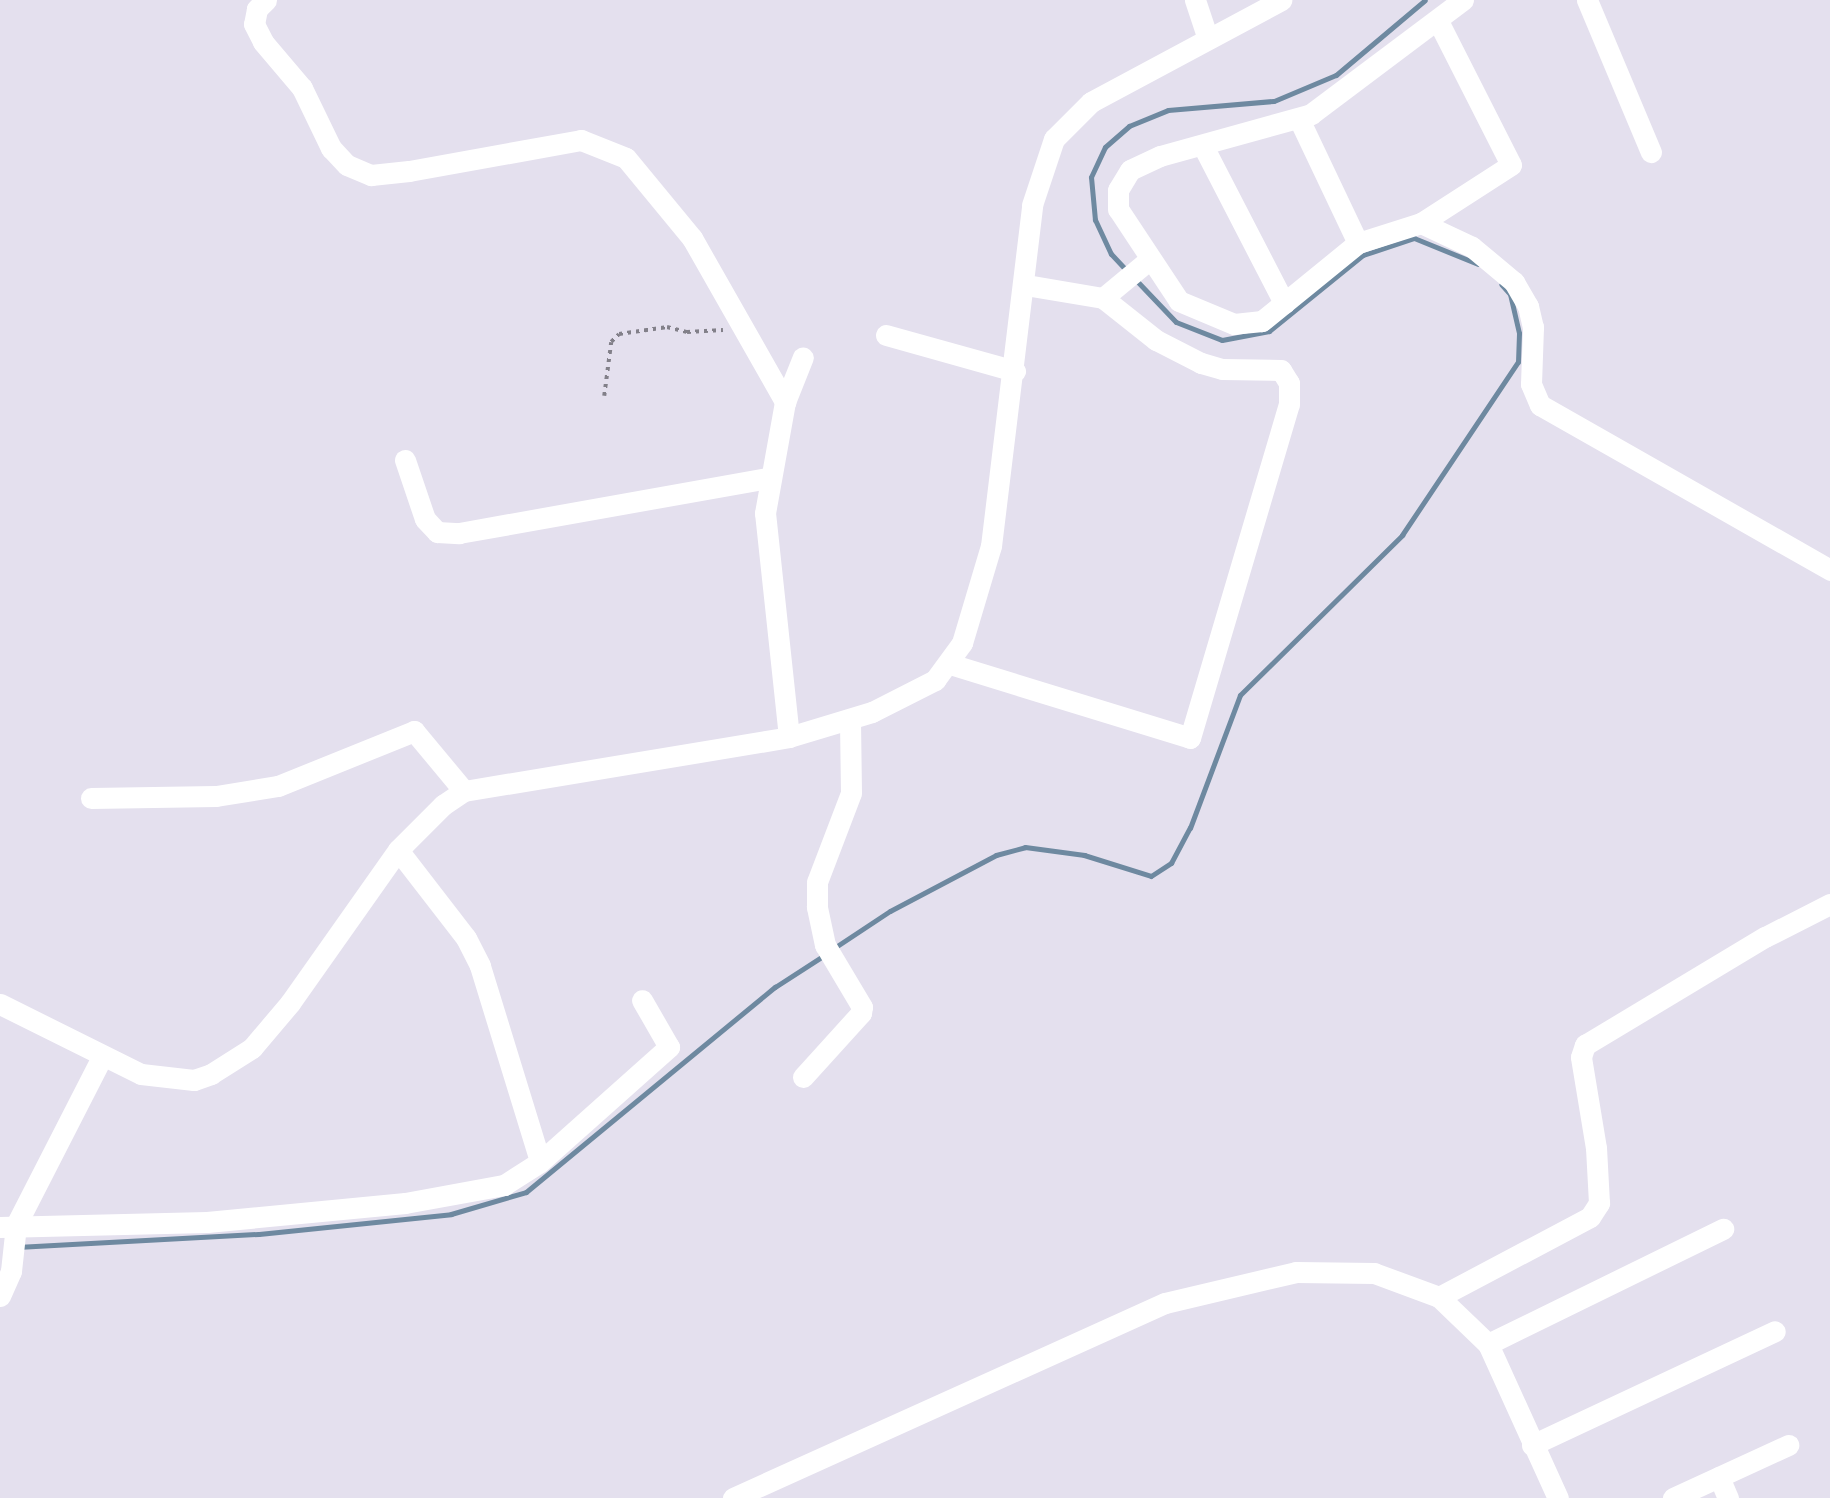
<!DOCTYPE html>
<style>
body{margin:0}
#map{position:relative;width:1830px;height:1498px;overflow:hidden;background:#e4e0ee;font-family:Rubik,sans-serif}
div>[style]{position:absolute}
.stream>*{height:5px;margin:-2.5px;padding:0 2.5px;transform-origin:2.5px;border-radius:2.5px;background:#6e89a0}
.path>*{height:3.5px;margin-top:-1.75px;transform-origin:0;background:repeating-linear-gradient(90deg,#828089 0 3.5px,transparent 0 8.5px)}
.minor>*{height:21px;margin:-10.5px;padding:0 10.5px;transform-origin:10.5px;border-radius:10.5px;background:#fff}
span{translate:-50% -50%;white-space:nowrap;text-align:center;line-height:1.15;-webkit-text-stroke:5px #fff;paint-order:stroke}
</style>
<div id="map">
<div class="stream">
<i style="left:1128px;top:272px;width:25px;rotate:-133deg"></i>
<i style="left:1111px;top:254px;width:38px;rotate:-115deg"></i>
<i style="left:1095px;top:220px;width:43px;rotate:-95.3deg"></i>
<i style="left:1091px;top:177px;width:33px;rotate:-65deg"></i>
<i style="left:1105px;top:147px;width:32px;rotate:-41deg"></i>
<i style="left:1129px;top:126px;width:42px;rotate:-22.3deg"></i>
<i style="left:1168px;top:110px;width:106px;rotate:-4.9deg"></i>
<i style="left:1274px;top:101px;width:67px;rotate:-22.8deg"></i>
<i style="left:1336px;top:75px;width:116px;rotate:-40.1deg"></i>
<i style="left:1135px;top:279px;width:59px;rotate:46.4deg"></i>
<i style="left:1176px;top:322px;width:49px;rotate:21.4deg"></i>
<i style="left:1222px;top:340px;width:48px;rotate:-10.8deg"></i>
<i style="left:1269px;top:331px;width:121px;rotate:-39deg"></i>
<i style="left:1363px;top:255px;width:54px;rotate:-18.4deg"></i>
<i style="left:1414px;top:238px;width:69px;rotate:22.1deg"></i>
<i style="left:834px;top:948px;width:67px;rotate:-33.5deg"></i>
<i style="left:890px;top:911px;width:120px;rotate:-27.8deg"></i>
<i style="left:996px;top:855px;width:30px;rotate:-15deg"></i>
<i style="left:1025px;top:847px;width:60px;rotate:7.7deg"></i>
<i style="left:1084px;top:855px;width:70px;rotate:17.4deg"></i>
<i style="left:1151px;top:876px;width:24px;rotate:-33deg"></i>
<i style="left:1171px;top:863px;width:40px;rotate:-62deg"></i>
<i style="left:1190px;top:828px;width:142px;rotate:-69.4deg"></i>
<i style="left:1240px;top:695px;width:228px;rotate:-44.6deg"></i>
<i style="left:1402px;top:535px;width:208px;rotate:-56.2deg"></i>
<i style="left:1518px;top:362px;width:29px;rotate:-88deg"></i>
<i style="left:1519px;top:333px;width:40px;rotate:-103deg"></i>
<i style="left:1510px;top:294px;width:13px;rotate:-132deg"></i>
<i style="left:17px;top:1247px;width:242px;rotate:-3.1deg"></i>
<i style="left:259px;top:1234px;width:193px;rotate:-5.9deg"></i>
<i style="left:451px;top:1214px;width:78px;rotate:-16.3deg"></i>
<i style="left:526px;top:1192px;width:323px;rotate:-39.5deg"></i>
<i style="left:775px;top:987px;width:61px;rotate:-32.9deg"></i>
</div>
<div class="path">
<i style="left:604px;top:396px;width:54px;rotate:-82.6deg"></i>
<i style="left:611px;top:342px;width:11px;rotate:-45deg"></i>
<i style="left:619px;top:334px;width:49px;rotate:-8.3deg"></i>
<i style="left:667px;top:327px;width:21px;rotate:14deg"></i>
<i style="left:687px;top:332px;width:36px;rotate:-3deg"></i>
</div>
<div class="minor">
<i style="left:266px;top:0;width:13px;rotate:135deg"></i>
<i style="left:257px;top:9px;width:15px;rotate:101deg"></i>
<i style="left:254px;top:24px;width:20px;rotate:63deg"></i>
<i style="left:263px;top:42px;width:60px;rotate:49.7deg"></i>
<i style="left:302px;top:88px;width:67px;rotate:64.2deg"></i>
<i style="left:331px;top:148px;width:23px;rotate:47deg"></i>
<i style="left:347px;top:165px;width:26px;rotate:23deg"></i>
<i style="left:371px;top:175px;width:38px;rotate:-6deg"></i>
<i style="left:409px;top:171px;width:175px;rotate:-10.2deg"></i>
<i style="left:581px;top:140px;width:48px;rotate:21.8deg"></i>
<i style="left:626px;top:158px;width:104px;rotate:50.5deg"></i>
<i style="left:692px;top:238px;width:189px;rotate:60.4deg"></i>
<i style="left:1195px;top:0;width:41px;rotate:71.6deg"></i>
<i style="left:1587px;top:0;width:165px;rotate:67.2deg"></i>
<i style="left:1438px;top:21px;width:161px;rotate:63.1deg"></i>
<i style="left:1511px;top:165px;width:107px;rotate:147.2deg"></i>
<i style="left:1421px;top:223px;width:66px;rotate:162.4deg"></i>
<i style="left:1358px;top:243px;width:124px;rotate:140.9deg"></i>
<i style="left:1262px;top:321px;width:28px;rotate:174deg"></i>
<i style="left:1234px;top:324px;width:60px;rotate:-157.3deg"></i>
<i style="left:1179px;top:301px;width:110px;rotate:-123.5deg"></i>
<i style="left:1118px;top:209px;width:19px;rotate:-90deg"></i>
<i style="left:1118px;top:190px;width:23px;rotate:-59deg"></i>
<i style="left:1130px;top:170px;width:33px;rotate:-25deg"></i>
<i style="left:1160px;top:156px;width:157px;rotate:-15.5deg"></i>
<i style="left:1311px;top:114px;width:190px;rotate:-36.9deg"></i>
<i style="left:1299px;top:119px;width:137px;rotate:64.6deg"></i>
<i style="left:1203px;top:146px;width:177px;rotate:62.7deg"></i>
<i style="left:1421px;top:223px;width:56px;rotate:25.2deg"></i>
<i style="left:1472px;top:247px;width:55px;rotate:39.8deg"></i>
<i style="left:1514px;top:282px;width:28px;rotate:60deg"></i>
<i style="left:1528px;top:306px;width:22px;rotate:77deg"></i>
<i style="left:1533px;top:327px;width:57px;rotate:92deg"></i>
<i style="left:1531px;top:384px;width:23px;rotate:67deg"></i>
<i style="left:1540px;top:405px;width:334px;rotate:29.6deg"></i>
<i style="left:1103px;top:298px;width:60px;rotate:-39.6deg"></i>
<i style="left:886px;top:335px;width:134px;rotate:15.6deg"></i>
<i style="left:405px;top:460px;width:62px;rotate:71.3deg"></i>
<i style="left:425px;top:519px;width:18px;rotate:47deg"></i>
<i style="left:437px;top:532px;width:22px;rotate:3deg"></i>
<i style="left:459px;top:533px;width:315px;rotate:-10.1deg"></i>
<i style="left:950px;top:664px;width:251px;rotate:17.1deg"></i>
<i style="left:1190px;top:738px;width:348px;rotate:-73.5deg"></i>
<i style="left:1289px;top:404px;width:21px;rotate:-90deg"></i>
<i style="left:1289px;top:383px;width:15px;rotate:-122deg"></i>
<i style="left:1281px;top:370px;width:59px;rotate:-179deg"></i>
<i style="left:1222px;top:369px;width:22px;rotate:-164deg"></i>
<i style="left:1201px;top:363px;width:51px;rotate:-152.9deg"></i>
<i style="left:1156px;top:340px;width:68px;rotate:-141.6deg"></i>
<i style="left:1103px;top:298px;width:79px;rotate:-170.5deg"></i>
<i style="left:789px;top:737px;width:225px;rotate:-96.1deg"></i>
<i style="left:765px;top:513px;width:113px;rotate:-79.8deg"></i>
<i style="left:785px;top:402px;width:48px;rotate:-68.2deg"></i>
<i style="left:91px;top:798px;width:125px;rotate:-0.9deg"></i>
<i style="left:216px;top:796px;width:63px;rotate:-9.2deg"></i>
<i style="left:278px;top:786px;width:147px;rotate:-22deg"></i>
<i style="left:414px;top:731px;width:78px;rotate:50.2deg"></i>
<i style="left:398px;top:850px;width:111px;rotate:52.3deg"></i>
<i style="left:466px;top:938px;width:31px;rotate:63deg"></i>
<i style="left:480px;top:966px;width:204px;rotate:72.9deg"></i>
<i style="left:0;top:1004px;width:157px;rotate:26.4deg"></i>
<i style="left:141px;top:1074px;width:53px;rotate:6.5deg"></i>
<i style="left:194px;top:1080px;width:18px;rotate:-19deg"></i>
<i style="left:211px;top:1074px;width:49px;rotate:-32.4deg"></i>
<i style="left:252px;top:1048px;width:59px;rotate:-49.8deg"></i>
<i style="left:290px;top:1003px;width:187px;rotate:-54.8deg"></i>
<i style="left:398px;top:850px;width:64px;rotate:-45deg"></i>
<i style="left:443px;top:805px;width:25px;rotate:-34deg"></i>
<i style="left:464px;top:791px;width:329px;rotate:-9.4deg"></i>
<i style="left:789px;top:737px;width:87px;rotate:-16.8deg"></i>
<i style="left:872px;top:712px;width:71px;rotate:-26.9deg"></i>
<i style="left:935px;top:680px;width:46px;rotate:-53.9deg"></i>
<i style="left:962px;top:643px;width:101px;rotate:-73.4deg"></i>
<i style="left:991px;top:546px;width:343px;rotate:-83.1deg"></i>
<i style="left:1032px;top:205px;width:70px;rotate:-71.6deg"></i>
<i style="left:1054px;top:139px;width:52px;rotate:-45deg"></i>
<i style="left:1091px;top:102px;width:216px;rotate:-28.2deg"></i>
<i style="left:803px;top:1077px;width:86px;rotate:-47.8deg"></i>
<i style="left:861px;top:1013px;width:6px;rotate:-81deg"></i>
<i style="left:862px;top:1007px;width:72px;rotate:-120.8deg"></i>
<i style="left:825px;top:945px;width:39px;rotate:-102deg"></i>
<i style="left:817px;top:907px;width:25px;rotate:-90deg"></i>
<i style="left:817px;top:882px;width:95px;rotate:-69.1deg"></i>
<i style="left:851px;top:793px;width:73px;rotate:-90.8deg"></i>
<i style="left:0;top:1227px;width:207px;rotate:-1.4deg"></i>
<i style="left:207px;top:1222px;width:199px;rotate:-5.5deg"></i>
<i style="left:405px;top:1203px;width:101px;rotate:-10.3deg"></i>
<i style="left:504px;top:1185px;width:43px;rotate:-32.6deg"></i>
<i style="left:540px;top:1162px;width:173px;rotate:-41.7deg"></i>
<i style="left:669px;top:1047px;width:54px;rotate:-119.9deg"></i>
<i style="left:0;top:1296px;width:27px;rotate:-66deg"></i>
<i style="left:11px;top:1271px;width:46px;rotate:-83.8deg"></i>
<i style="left:16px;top:1225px;width:189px;rotate:-62.9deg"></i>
<i style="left:1439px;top:1297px;width:171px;rotate:-27.9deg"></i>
<i style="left:1590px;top:1217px;width:17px;rotate:-57deg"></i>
<i style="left:1599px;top:1203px;width:55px;rotate:-93.1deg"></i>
<i style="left:1596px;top:1148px;width:92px;rotate:-99.4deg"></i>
<i style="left:1581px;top:1057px;width:13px;rotate:-72deg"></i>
<i style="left:1585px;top:1045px;width:210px;rotate:-31deg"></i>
<i style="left:1765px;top:937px;width:73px;rotate:-26.9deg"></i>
<i style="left:1488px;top:1344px;width:262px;rotate:-26.1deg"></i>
<i style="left:1532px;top:1445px;width:268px;rotate:-25.1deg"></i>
<i style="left:1719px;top:1477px;width:23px;rotate:67deg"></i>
<i style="left:733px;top:1498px;width:474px;rotate:-24.3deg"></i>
<i style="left:1165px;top:1303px;width:135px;rotate:-13.3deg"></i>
<i style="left:1296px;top:1272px;width:78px;rotate:0.7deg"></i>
<i style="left:1374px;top:1273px;width:69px;rotate:20.3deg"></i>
<i style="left:1439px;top:1297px;width:68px;rotate:43.8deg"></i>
<i style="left:1488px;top:1344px;width:169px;rotate:65.6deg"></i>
<i style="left:1673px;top:1498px;width:127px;rotate:-24.7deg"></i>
</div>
</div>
